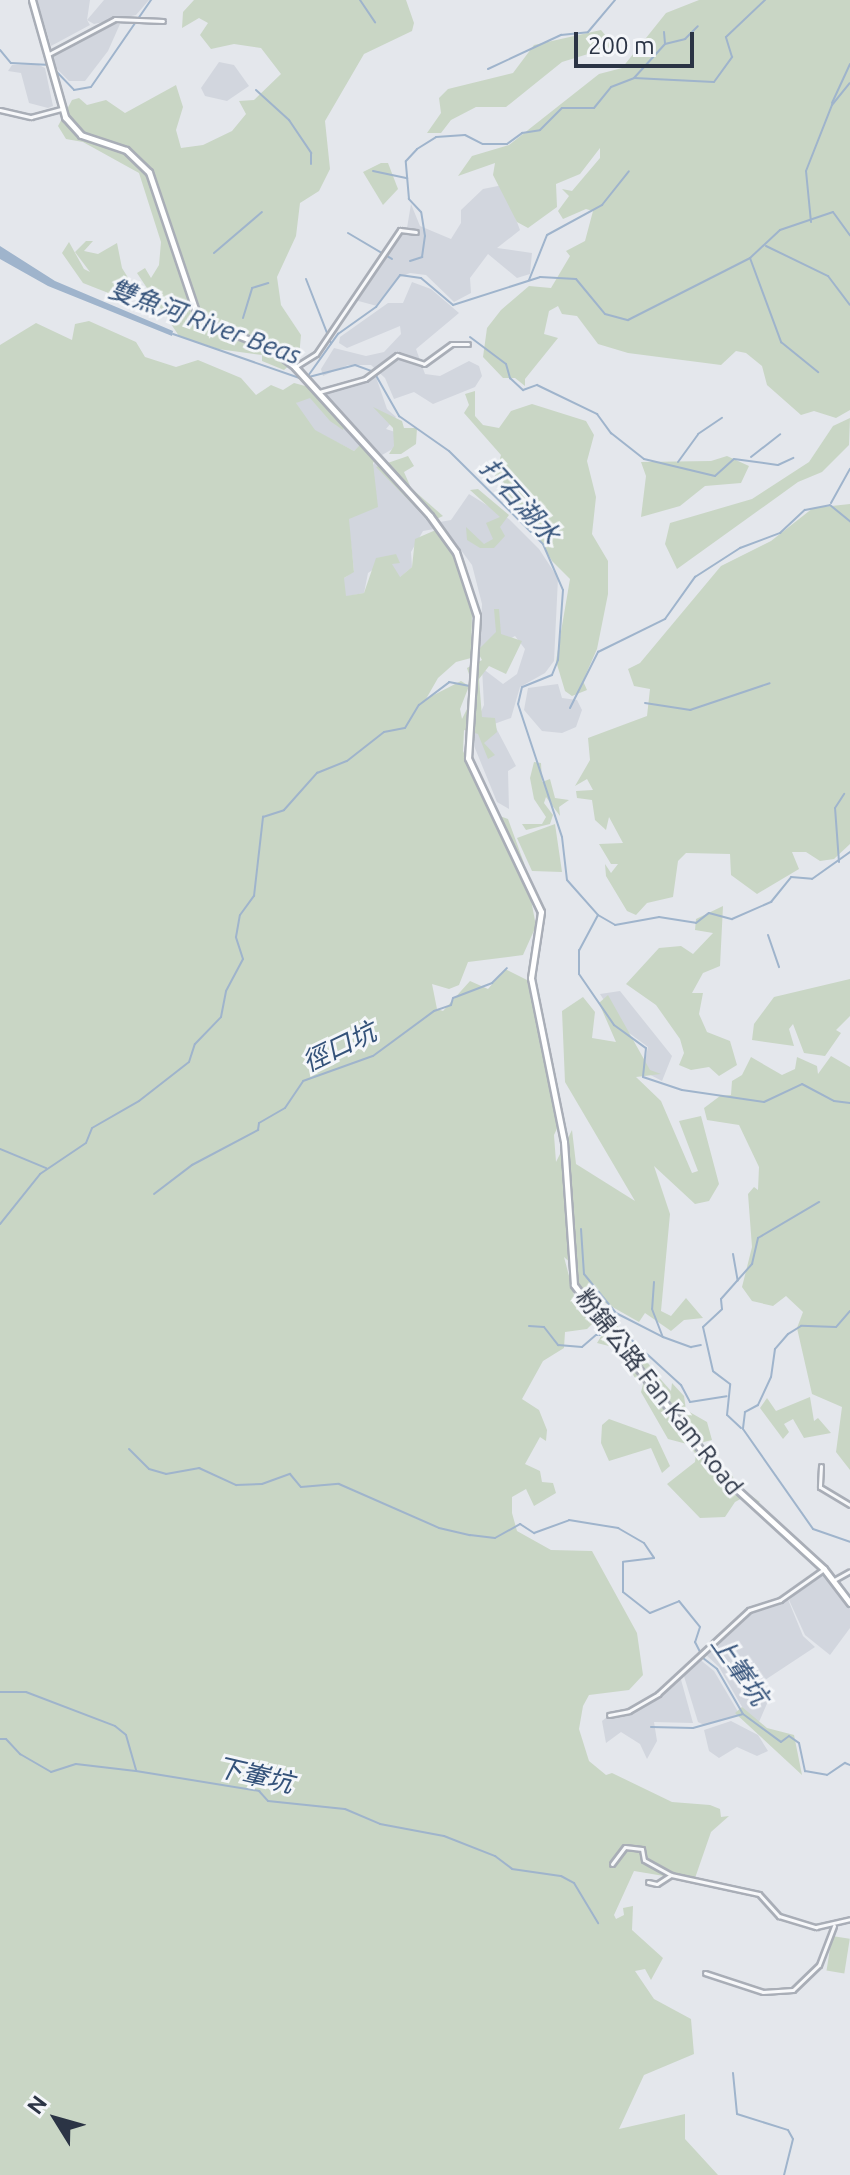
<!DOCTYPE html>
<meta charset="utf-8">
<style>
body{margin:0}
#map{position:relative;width:850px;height:2175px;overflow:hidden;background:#e4e7ec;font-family:Ubuntu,"Noto Sans TC",sans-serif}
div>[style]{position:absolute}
.built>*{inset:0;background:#d2d6de}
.green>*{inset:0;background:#c9d6c5;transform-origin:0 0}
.water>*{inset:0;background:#9fb4cc}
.stream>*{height:2px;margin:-1px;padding:0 1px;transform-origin:1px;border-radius:1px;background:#9fb4cc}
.roads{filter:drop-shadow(2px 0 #a9aeb7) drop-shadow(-2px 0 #a9aeb7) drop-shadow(0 2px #a9aeb7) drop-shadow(0 -2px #a9aeb7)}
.street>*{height:3px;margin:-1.5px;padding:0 1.5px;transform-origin:1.5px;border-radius:1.5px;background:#f7f8fa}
.secondary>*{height:5px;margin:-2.5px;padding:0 2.5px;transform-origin:2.5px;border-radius:2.5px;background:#fff}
span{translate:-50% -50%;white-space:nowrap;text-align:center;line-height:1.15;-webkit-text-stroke:6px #f4f6f9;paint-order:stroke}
.street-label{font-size:24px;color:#2b3445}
.water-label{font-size:26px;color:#34527a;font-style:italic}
.north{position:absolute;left:16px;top:2079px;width:80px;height:80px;-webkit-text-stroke:6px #f4f6f9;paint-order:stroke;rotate:307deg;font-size:22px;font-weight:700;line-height:32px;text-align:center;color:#2b3445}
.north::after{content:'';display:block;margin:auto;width:28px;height:36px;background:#2b3445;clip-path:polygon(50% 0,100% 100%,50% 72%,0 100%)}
.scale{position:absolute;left:574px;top:32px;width:120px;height:36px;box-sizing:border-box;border:4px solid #2b3445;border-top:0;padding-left:10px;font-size:24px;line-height:28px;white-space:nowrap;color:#2b3445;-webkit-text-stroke:6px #f4f6f9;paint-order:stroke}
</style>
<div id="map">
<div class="built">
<i style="clip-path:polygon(37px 0,90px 0,87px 20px,104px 0,149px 0,136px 15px,94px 24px,87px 20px,90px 25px,51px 46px)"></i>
<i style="clip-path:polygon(115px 23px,120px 24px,108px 51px,85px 81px,69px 81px,56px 68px,52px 56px,88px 32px)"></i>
<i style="clip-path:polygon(219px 62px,234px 65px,249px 86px,227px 101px,205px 96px,201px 88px)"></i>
<i style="clip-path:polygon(37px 64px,45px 68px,53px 106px,48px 108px,29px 103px,21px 73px,8px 71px,12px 65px)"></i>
<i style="clip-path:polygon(503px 185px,520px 230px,497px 248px,532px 253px,530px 274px,517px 278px,488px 254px,470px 278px,471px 293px,454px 302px,426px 275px,410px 273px,398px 278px,377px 306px,351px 299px,400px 228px,407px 228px,411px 204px,420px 226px,451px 239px,461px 223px,461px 210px,483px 189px)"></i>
<i style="clip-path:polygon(412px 282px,431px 289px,459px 313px,416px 349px,425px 374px,440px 376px,469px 361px,479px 366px,482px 376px,475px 387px,433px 404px,414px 392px,394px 399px,385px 378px,371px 365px,348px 365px,323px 376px,321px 369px,334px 348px,366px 356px,384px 352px,401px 334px,400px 326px,347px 348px,339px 343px,340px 337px,388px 303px,403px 303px)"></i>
<i style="clip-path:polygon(376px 377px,387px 409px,396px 417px,386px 429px,395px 432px,396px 447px,382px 455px,324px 393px)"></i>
<i style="clip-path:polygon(310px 390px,361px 445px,354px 451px,315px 431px,295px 404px)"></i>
<i style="clip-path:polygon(375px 461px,434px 529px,423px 531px,411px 552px,412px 567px,399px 578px,391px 563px,396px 554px,368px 573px,364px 593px,344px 597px,343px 579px,354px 571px,348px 518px)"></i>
<i style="clip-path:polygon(469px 494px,509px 519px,539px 549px,558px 578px,554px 661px,545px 673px,520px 687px,511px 718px,494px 724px,516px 766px,508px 771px,509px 809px,497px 802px,470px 736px,484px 705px,482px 668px,503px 684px,517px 674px,525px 649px,515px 636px,480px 655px,482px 604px,472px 565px,440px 522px,451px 520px)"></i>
<i style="clip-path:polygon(558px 684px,562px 698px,577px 700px,582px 710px,576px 727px,562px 733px,542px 731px,524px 710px,528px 688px)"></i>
<i style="clip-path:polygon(620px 991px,672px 1056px,662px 1081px,643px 1071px,648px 1047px,621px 1027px,600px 994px)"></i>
<i style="clip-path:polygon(822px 1573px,850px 1609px,850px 1628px,830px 1655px,805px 1635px,789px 1600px)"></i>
<i style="clip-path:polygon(787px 1597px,803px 1636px,815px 1647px,765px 1680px,761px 1687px,769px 1699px,759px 1722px,745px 1712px,719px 1667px,704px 1653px,750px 1611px)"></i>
<i style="clip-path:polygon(698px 1658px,714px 1671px,740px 1715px,704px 1725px,698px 1722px,683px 1673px)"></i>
<i style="clip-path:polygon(680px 1676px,693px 1723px,654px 1722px,657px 1741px,647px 1759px,640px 1744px,621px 1732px,606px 1743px,602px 1721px,607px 1717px,629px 1712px)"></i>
<i style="clip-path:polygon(731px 1721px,758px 1735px,768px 1751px,757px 1756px,737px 1747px,719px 1758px,709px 1751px,704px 1730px)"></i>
</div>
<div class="green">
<i style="clip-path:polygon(194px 0,406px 0,414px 23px,412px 31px,364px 54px,325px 121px,330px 169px,319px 191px,300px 203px,296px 236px,277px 277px,281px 305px,301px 335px,299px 357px,284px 370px,262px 361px,262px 355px,218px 349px,179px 336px,137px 273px,145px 268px,151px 278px,159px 265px,161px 242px,139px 173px,83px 142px,66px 139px,58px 126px,72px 100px,79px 98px,87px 105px,106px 100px,125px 113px,176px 85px,183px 107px,176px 130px,181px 148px,203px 145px,232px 131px,246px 114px,239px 101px,254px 100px,281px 74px,261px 48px,234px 44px,211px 49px,200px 35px,208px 23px,199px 18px,182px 28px,183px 12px)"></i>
<i style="clip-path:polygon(699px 0,850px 0,850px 410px,836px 418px,814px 411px,801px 415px,767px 385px,762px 366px,746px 353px,736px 351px,721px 365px,628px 353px,598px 344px,577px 316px,562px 314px,558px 306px,549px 311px,544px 334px,558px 338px,525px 379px,525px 386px,515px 378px,503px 378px,483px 357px,487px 328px,501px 310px,529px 286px,551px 288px,570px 256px,566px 251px,585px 241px,593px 211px,586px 209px,563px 219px,558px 211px,569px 196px,562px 189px,572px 191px,600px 158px,600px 148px,580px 174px,556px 184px,557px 207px,528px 228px,517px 222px,493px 175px,495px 163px,458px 176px,472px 156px,509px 145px,599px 74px,622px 68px,666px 13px)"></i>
<i style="clip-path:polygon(601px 30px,614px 46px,562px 62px,506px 107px,476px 107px,451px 120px,441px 133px,427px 133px,441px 113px,439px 98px,448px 89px,513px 73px,534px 45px)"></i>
<i style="clip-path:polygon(381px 163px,388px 163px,398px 189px,383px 205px,363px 172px)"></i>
<i style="clip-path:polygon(86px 241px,93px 241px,84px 251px,98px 254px,117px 243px,122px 268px,135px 289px,119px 285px,116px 296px,83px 283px,62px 253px,69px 242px,84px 269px,90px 272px,75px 252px)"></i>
<i style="clip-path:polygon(89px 321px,136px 342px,145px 357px,176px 367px,198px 360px,241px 378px,256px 395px,271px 385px,283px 390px,294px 383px,309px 387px,344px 425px,343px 430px,330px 421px,310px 398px,296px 403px,315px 430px,354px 451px,363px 442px,377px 458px,373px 463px,378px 507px,349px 519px,354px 572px,344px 578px,346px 596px,364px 593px,376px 558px,396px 554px,400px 563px,392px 564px,400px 577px,412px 567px,415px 539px,438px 529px,465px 576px,472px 614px,471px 658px,456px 662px,438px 678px,426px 699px,461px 681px,469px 686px,460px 709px,462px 719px,475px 693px,467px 668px,482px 660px,477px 651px,496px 632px,494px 609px,499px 609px,501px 634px,522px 641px,506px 674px,489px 666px,479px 679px,482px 717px,495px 718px,497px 732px,484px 743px,495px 755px,488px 759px,478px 734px,464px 730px,463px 751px,494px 814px,508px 819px,524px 863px,536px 926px,523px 955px,468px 962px,459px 985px,449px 989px,432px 984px,437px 1009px,443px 1011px,470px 981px,488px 989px,505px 969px,527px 980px,560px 1122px,554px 1135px,556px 1162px,572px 1130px,576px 1164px,635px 1201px,565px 1082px,562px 1011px,583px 997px,595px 1012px,592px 1038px,616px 1042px,599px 1003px,608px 995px,650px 1070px,661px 1074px,636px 1077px,661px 1101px,692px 1173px,698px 1171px,679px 1121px,701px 1116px,719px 1184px,709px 1201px,695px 1204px,654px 1166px,670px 1214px,661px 1311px,671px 1316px,686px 1298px,703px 1318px,684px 1320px,671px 1331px,645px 1313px,639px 1322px,593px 1296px,652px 1368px,635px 1378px,617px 1348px,597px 1343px,608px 1325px,582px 1296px,573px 1265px,564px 1257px,578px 1310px,593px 1323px,587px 1329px,565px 1332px,564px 1348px,543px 1361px,522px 1399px,539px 1410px,547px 1430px,546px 1441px,540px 1437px,525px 1464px,540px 1471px,542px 1482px,553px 1483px,556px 1493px,534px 1506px,526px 1489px,512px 1497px,512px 1513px,517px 1531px,551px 1550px,592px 1551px,637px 1633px,643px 1675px,629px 1690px,589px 1695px,583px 1706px,579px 1729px,589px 1761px,606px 1775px,612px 1773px,672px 1802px,710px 1805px,720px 1809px,721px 1817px,729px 1816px,711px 1832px,694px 1881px,634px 1871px,614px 1915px,616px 1919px,624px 1915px,623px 1908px,633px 1906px,632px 1930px,663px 1958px,651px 1980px,645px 1969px,635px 1971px,654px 1999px,691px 2019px,694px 2054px,644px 2075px,619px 2129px,685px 2114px,685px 2139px,718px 2175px,0 2175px,0 345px,36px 323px,72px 340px,75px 324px)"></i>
<i style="clip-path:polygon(475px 391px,475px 416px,483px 425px,499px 428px,511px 411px,532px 404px,586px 421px,594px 435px,587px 461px,596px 497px,592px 534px,608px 561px,608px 594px,597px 649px,583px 681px,587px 690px,572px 696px,565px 691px,556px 661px,570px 579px,552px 561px,516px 500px,508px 498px,502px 477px,495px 476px,501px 455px,464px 413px,469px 405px,465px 394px)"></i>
<i style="clip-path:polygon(373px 407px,402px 421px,404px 428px,417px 428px,416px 444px,401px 454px,389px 454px,394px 446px,393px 428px)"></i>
<i style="clip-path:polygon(850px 418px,849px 445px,822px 472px,798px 482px,677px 569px,665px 544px,670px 523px,752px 499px,809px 462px,833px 426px)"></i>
<i style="clip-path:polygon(408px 456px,414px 466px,404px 472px,411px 488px,443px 516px,430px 522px,376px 467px)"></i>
<i style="clip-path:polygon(727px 456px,749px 466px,741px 483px,705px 486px,680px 506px,641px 517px,646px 476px,641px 462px,711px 461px)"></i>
<i style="clip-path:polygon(478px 489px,509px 515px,500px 527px,505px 536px,494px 548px,480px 548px,467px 540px,466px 527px,484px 544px,493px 539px,486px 523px,500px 517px,470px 490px)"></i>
<i style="clip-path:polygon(850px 504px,850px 844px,834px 859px,820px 861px,806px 852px,792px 852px,799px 869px,757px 894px,731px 875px,730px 854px,686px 853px,678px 861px,673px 897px,647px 903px,636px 915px,627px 911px,606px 876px,605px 864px,611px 873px,618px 864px,611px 864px,599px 844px,623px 843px,609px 817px,606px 830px,595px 820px,592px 800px,577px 798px,576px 791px,593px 790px,587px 779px,575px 786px,590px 760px,588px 738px,647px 716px,650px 689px,634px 686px,628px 669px,640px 663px,721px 566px,771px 541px,813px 508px)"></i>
<i style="clip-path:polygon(534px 762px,541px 763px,542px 782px,550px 779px,555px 798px,569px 800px,559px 807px,560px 816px,546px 797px,544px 803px,553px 815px,550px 824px,526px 830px,522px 824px,542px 824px,546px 817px,534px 799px,530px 778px)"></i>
<i style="clip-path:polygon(555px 824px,562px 872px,532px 871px,517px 838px)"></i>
<i style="clip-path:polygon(723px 906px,720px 966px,703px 973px,692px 993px,703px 993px,699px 1014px,707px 1032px,730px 1041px,737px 1065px,719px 1076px,709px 1067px,691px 1070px,679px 1065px,684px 1053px,680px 1039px,656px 1005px,626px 984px,659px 948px,681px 946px,693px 954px,713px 933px,695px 930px,696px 919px)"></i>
<i style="clip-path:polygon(850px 979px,850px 1016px,836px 1030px,841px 1033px,825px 1056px,804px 1053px,793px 1024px,789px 1029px,794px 1046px,752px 1040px,754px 1024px,774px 997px)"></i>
<i style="clip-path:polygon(831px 1056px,850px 1067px,850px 1470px,836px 1452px,842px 1407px,812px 1394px,797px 1328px,803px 1312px,786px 1296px,773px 1306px,752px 1301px,742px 1287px,752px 1247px,748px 1194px,754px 1187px,758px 1190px,759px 1167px,739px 1125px,707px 1120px,704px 1108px,720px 1096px,731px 1095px,732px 1081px,742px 1075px,751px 1057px,782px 1075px,795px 1069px,797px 1057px,817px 1066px,818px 1074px)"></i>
<i style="clip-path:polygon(655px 1373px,671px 1391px,672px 1383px,684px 1396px,686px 1410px,707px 1422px,712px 1440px,696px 1444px,708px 1464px,730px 1471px,737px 1485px,760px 1502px,749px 1506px,748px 1495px,735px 1502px,725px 1517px,700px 1518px,667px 1484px,695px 1462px,696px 1454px,687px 1444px,668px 1439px,641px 1392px,644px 1381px,648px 1383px)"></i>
<i style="clip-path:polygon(810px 1397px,814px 1421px,818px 1418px,831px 1433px,804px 1438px,793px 1419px,784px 1424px,789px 1432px,783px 1439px,760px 1408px,767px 1398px,776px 1411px)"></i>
<i style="clip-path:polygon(609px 1419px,656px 1436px,670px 1466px,662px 1473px,651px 1448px,609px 1461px,601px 1443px,602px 1425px)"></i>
<i style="clip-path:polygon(742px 1707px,767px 1728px,794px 1735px,802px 1775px,735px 1713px)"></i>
<i style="left:832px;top:1936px;width:18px;height:35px;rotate:9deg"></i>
</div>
<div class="water">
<i style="clip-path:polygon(0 246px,55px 281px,173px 331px,172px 336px,48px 286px,0 259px)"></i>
</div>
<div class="stream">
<i style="left:360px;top:0;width:27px;rotate:56deg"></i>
<i style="left:664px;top:32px;width:11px;rotate:85deg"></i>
<i style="left:0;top:50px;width:17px;rotate:50deg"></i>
<i style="left:11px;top:63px;width:35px;rotate:3deg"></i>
<i style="left:53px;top:68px;width:30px;rotate:46deg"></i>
<i style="left:74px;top:90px;width:17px;rotate:-10deg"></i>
<i style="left:91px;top:87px;width:106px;rotate:-55.4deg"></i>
<i style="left:488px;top:69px;width:81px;rotate:-25deg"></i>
<i style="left:561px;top:35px;width:27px;rotate:-6deg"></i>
<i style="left:588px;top:32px;width:42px;rotate:-49.8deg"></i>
<i style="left:634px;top:78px;width:46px;rotate:-47.6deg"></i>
<i style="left:665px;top:44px;width:21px;rotate:-14deg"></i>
<i style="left:685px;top:39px;width:18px;rotate:-45deg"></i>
<i style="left:256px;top:90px;width:45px;rotate:42.3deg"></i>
<i style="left:289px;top:120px;width:40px;rotate:56deg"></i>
<i style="left:311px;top:153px;width:11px;rotate:90deg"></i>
<i style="left:832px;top:103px;width:43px;rotate:-65.2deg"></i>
<i style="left:373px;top:171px;width:35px;rotate:12deg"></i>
<i style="left:811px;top:222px;width:51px;rotate:-95.6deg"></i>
<i style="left:806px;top:171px;width:71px;rotate:-68.5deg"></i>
<i style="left:832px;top:105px;width:28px;rotate:-51deg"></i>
<i style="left:348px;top:233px;width:51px;rotate:30.6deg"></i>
<i style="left:766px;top:246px;width:69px;rotate:25.8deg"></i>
<i style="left:828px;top:276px;width:36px;rotate:53deg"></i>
<i style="left:214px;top:253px;width:63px;rotate:-40.5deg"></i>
<i style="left:750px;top:258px;width:90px;rotate:69.7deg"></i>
<i style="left:781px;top:342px;width:48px;rotate:39deg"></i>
<i style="left:410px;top:261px;width:13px;rotate:-18deg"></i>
<i style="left:422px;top:257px;width:21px;rotate:-82deg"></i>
<i style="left:425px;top:236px;width:24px;rotate:-99deg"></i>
<i style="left:421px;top:212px;width:18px;rotate:-133deg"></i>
<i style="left:409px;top:199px;width:38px;rotate:-95deg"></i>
<i style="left:406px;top:161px;width:16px;rotate:-47deg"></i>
<i style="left:417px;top:149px;width:22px;rotate:-32deg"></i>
<i style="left:436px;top:137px;width:29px;rotate:-4deg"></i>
<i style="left:465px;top:135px;width:20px;rotate:27deg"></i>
<i style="left:483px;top:144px;width:24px"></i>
<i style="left:507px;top:144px;width:19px;rotate:-36deg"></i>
<i style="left:522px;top:133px;width:18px;rotate:-9deg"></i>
<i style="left:540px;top:130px;width:31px;rotate:-45deg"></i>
<i style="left:562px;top:108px;width:32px"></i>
<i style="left:594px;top:108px;width:27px;rotate:-51deg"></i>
<i style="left:611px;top:87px;width:25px;rotate:-21deg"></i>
<i style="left:634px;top:78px;width:80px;rotate:2.9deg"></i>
<i style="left:714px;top:82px;width:31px;rotate:-54deg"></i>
<i style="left:732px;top:57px;width:21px;rotate:-107deg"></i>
<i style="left:726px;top:37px;width:54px;rotate:-43.5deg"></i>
<i style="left:306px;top:279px;width:69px;rotate:68.7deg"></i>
<i style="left:529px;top:280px;width:48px;rotate:-68.2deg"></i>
<i style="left:547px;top:235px;width:63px;rotate:-28.6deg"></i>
<i style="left:602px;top:205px;width:43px;rotate:-51.5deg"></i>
<i style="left:243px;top:318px;width:31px;rotate:-73deg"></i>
<i style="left:252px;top:288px;width:17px;rotate:-17deg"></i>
<i style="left:173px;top:334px;width:137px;rotate:19.2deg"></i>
<i style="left:470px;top:337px;width:45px;rotate:36.9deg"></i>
<i style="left:506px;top:364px;width:15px;rotate:74deg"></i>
<i style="left:510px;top:378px;width:18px;rotate:43deg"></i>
<i style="left:523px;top:390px;width:15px;rotate:-20deg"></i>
<i style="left:537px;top:385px;width:67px;rotate:25.8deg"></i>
<i style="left:597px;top:414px;width:24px;rotate:54deg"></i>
<i style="left:611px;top:433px;width:42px;rotate:38.2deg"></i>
<i style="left:644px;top:459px;width:73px;rotate:13.5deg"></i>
<i style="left:715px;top:476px;width:25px;rotate:-42deg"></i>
<i style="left:734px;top:459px;width:44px;rotate:7.8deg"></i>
<i style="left:778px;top:465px;width:17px;rotate:-25deg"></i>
<i style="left:308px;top:376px;width:52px;rotate:-54.5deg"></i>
<i style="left:338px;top:334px;width:47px;rotate:-35.4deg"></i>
<i style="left:376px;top:307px;width:40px;rotate:-53deg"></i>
<i style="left:400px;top:275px;width:21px;rotate:8deg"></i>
<i style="left:421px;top:278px;width:42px;rotate:40.2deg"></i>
<i style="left:453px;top:305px;width:91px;rotate:-17.8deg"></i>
<i style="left:540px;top:277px;width:36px;rotate:3deg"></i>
<i style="left:576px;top:279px;width:45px;rotate:50.4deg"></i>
<i style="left:605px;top:314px;width:24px;rotate:15deg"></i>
<i style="left:628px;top:320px;width:137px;rotate:-26.9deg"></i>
<i style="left:750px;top:258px;width:41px;rotate:-43deg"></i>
<i style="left:780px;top:230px;width:56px;rotate:-18.8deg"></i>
<i style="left:833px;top:212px;width:29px;rotate:54deg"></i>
<i style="left:301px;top:379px;width:56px;rotate:-14.5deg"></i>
<i style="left:355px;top:365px;width:20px;rotate:20deg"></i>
<i style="left:374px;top:372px;width:51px;rotate:60.4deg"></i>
<i style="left:399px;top:416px;width:61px;rotate:35deg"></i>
<i style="left:449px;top:451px;width:132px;rotate:44.7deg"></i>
<i style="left:543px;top:544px;width:50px;rotate:66.5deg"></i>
<i style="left:563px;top:590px;width:70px;rotate:94.1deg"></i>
<i style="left:558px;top:660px;width:16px;rotate:112deg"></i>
<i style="left:552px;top:675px;width:32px;rotate:158deg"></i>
<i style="left:522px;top:687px;width:17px;rotate:103deg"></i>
<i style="left:518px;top:704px;width:140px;rotate:71.7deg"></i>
<i style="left:562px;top:837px;width:43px;rotate:83.4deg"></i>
<i style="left:567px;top:880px;width:47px;rotate:48.5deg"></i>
<i style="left:598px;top:915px;width:20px;rotate:30deg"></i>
<i style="left:615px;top:925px;width:45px;rotate:-10.3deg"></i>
<i style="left:659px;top:917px;width:37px;rotate:9deg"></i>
<i style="left:696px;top:923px;width:16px;rotate:-38deg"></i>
<i style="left:709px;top:913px;width:24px;rotate:15deg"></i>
<i style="left:732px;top:919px;width:43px;rotate:-23.6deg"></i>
<i style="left:771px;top:902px;width:32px;rotate:-51deg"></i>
<i style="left:791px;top:877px;width:21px;rotate:5deg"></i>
<i style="left:812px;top:879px;width:47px;rotate:-35.4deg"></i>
<i style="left:751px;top:457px;width:37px;rotate:-38deg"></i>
<i style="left:678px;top:462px;width:34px;rotate:-54deg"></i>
<i style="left:698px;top:434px;width:29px;rotate:-34deg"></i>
<i style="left:831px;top:503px;width:39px;rotate:-61deg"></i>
<i style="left:645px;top:703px;width:46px;rotate:8.8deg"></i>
<i style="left:690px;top:710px;width:84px;rotate:-18.6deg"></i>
<i style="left:570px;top:708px;width:63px;rotate:-63.4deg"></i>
<i style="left:598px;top:652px;width:75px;rotate:-26.2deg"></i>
<i style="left:665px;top:619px;width:52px;rotate:-54.5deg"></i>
<i style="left:695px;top:577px;width:54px;rotate:-32.8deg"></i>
<i style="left:740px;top:548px;width:43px;rotate:-20.6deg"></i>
<i style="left:780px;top:533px;width:34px;rotate:-43deg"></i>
<i style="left:805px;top:510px;width:25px;rotate:-11deg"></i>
<i style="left:830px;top:505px;width:26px;rotate:39deg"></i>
<i style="left:839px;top:862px;width:54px;rotate:-94.2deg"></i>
<i style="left:835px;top:808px;width:17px;rotate:-57deg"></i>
<i style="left:598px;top:915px;width:40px;rotate:118deg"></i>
<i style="left:579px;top:950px;width:24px;rotate:90deg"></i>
<i style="left:579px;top:974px;width:62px;rotate:55.5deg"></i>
<i style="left:614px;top:1025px;width:39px;rotate:36deg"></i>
<i style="left:646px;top:1048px;width:29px;rotate:96deg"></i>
<i style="left:643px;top:1077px;width:41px;rotate:18.4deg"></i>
<i style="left:682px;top:1090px;width:83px;rotate:8.3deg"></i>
<i style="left:764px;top:1102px;width:42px;rotate:-25.3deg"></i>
<i style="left:802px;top:1084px;width:36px;rotate:28deg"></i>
<i style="left:834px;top:1101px;width:16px;rotate:7deg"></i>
<i style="left:768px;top:935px;width:34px;rotate:71deg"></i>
<i style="left:0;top:1149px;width:50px;rotate:22.4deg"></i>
<i style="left:154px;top:1194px;width:48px;rotate:-37.3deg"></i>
<i style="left:192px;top:1165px;width:75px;rotate:-27.9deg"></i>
<i style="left:258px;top:1130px;width:7px;rotate:-82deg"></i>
<i style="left:259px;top:1123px;width:30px;rotate:-30deg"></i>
<i style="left:285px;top:1108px;width:32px;rotate:-56deg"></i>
<i style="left:303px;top:1081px;width:74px;rotate:-19.7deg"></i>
<i style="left:373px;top:1056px;width:76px;rotate:-36.4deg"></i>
<i style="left:434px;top:1011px;width:18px;rotate:-19deg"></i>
<i style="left:451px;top:1005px;width:7px;rotate:-74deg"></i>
<i style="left:453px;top:998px;width:42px;rotate:-21deg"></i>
<i style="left:492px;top:983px;width:21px;rotate:-45deg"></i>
<i style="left:0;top:1224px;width:64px;rotate:-51.3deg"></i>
<i style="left:40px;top:1174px;width:55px;rotate:-34deg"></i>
<i style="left:86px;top:1143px;width:16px;rotate:-68deg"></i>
<i style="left:92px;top:1128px;width:54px;rotate:-29.9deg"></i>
<i style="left:139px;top:1101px;width:63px;rotate:-38deg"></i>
<i style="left:189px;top:1062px;width:19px;rotate:-72deg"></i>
<i style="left:195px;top:1044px;width:37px;rotate:-46deg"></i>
<i style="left:221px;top:1017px;width:26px;rotate:-79deg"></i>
<i style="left:226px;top:991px;width:36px;rotate:-62deg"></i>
<i style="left:243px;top:959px;width:23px;rotate:-108deg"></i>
<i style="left:236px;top:937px;width:22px;rotate:-80deg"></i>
<i style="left:240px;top:915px;width:24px;rotate:-54deg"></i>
<i style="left:254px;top:896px;width:80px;rotate:-83.5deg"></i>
<i style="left:263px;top:817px;width:22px;rotate:-18deg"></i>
<i style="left:284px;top:810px;width:50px;rotate:-48.3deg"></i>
<i style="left:317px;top:773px;width:32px;rotate:-22deg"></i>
<i style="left:347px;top:761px;width:47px;rotate:-38.1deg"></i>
<i style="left:384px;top:732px;width:21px;rotate:-11deg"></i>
<i style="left:405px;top:728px;width:27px;rotate:-59deg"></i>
<i style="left:419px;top:705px;width:38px;rotate:-37deg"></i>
<i style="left:449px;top:682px;width:21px;rotate:11deg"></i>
<i style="left:581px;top:1229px;width:45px;rotate:86.2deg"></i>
<i style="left:584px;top:1274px;width:50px;rotate:50.6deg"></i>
<i style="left:616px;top:1313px;width:53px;rotate:27.1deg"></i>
<i style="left:733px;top:1254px;width:27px;rotate:80deg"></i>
<i style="left:654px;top:1282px;width:27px;rotate:94deg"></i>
<i style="left:652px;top:1309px;width:30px;rotate:69deg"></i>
<i style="left:663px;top:1337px;width:30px;rotate:20deg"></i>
<i style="left:691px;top:1347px;width:10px;rotate:-11deg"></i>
<i style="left:850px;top:1311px;width:21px;rotate:131deg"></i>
<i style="left:836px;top:1327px;width:35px;rotate:-178deg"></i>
<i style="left:801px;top:1326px;width:15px;rotate:148deg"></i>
<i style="left:788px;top:1334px;width:20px;rotate:131deg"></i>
<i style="left:775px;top:1349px;width:28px;rotate:98deg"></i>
<i style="left:771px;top:1377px;width:31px;rotate:115deg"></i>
<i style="left:758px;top:1405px;width:15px;rotate:152deg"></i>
<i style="left:745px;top:1412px;width:17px;rotate:97deg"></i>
<i style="left:743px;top:1429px;width:122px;rotate:55deg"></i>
<i style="left:813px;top:1529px;width:39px;rotate:19deg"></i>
<i style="left:529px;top:1326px;width:15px;rotate:4deg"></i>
<i style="left:544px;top:1327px;width:23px;rotate:52deg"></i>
<i style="left:558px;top:1345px;width:24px;rotate:5deg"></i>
<i style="left:582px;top:1347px;width:18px;rotate:-41deg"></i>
<i style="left:596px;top:1335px;width:9px"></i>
<i style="left:625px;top:1334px;width:76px;rotate:42.3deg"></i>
<i style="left:681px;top:1385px;width:19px;rotate:62deg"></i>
<i style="left:690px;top:1402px;width:37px;rotate:-9deg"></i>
<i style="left:741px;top:1428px;width:19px;rotate:-137deg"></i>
<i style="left:727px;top:1415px;width:31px;rotate:-84deg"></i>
<i style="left:730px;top:1384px;width:21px;rotate:-143deg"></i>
<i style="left:713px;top:1371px;width:45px;rotate:-102.8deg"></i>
<i style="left:703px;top:1327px;width:26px;rotate:-43deg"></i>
<i style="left:722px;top:1309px;width:10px;rotate:-96deg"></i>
<i style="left:721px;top:1299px;width:47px;rotate:-48.5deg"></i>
<i style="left:752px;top:1264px;width:27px;rotate:-77deg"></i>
<i style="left:758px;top:1238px;width:71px;rotate:-30.5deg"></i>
<i style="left:129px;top:1449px;width:28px;rotate:45deg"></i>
<i style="left:149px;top:1469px;width:18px;rotate:16deg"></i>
<i style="left:166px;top:1474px;width:34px;rotate:-10deg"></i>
<i style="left:199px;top:1468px;width:41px;rotate:24.7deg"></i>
<i style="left:236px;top:1485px;width:26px;rotate:-2deg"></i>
<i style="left:262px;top:1484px;width:30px;rotate:-20deg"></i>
<i style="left:290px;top:1474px;width:17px;rotate:50deg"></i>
<i style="left:301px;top:1487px;width:38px;rotate:-5deg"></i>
<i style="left:339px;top:1484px;width:109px;rotate:23.7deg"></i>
<i style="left:439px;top:1528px;width:32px;rotate:13deg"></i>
<i style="left:470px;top:1535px;width:25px;rotate:7deg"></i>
<i style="left:495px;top:1538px;width:29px;rotate:-29deg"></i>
<i style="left:520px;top:1524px;width:17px;rotate:33deg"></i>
<i style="left:534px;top:1533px;width:37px;rotate:-20deg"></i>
<i style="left:569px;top:1520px;width:50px;rotate:9.3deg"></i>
<i style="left:618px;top:1528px;width:30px;rotate:30deg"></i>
<i style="left:644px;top:1543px;width:18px;rotate:56deg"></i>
<i style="left:654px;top:1558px;width:31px;rotate:173deg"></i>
<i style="left:623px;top:1562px;width:30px;rotate:90deg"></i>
<i style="left:623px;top:1592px;width:34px;rotate:38deg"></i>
<i style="left:650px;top:1613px;width:31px;rotate:-22deg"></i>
<i style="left:679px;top:1601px;width:33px;rotate:51deg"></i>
<i style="left:700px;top:1627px;width:16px;rotate:108deg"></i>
<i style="left:695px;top:1642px;width:18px;rotate:63deg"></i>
<i style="left:703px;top:1658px;width:18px;rotate:38deg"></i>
<i style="left:717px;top:1669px;width:52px;rotate:60deg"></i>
<i style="left:743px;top:1714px;width:47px;rotate:36.4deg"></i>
<i style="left:781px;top:1742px;width:10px;rotate:-37deg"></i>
<i style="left:789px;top:1736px;width:12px;rotate:35deg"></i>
<i style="left:799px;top:1743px;width:29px;rotate:78deg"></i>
<i style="left:805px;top:1771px;width:22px;rotate:10deg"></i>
<i style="left:827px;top:1775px;width:22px;rotate:-34deg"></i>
<i style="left:845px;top:1763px;width:5px;rotate:22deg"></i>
<i style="left:0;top:1692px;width:26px"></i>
<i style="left:26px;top:1692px;width:95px;rotate:20.9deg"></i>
<i style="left:115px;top:1726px;width:14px;rotate:39deg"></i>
<i style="left:126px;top:1735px;width:37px;rotate:74deg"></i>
<i style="left:136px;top:1771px;width:125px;rotate:9.2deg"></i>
<i style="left:259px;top:1791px;width:13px;rotate:48deg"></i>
<i style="left:268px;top:1801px;width:77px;rotate:5.9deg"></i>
<i style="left:345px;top:1809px;width:38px;rotate:23deg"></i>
<i style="left:380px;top:1824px;width:65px;rotate:10.6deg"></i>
<i style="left:444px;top:1836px;width:55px;rotate:21.4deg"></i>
<i style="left:495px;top:1856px;width:21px;rotate:37deg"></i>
<i style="left:512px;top:1869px;width:49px;rotate:8.1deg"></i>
<i style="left:561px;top:1876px;width:15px;rotate:28deg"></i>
<i style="left:574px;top:1883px;width:47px;rotate:59deg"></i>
<i style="left:651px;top:1727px;width:42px;rotate:1.4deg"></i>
<i style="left:693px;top:1728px;width:52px;rotate:-15.6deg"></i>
<i style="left:0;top:1739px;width:6px"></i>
<i style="left:6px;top:1739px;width:21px;rotate:47deg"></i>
<i style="left:20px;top:1754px;width:36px;rotate:30deg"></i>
<i style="left:51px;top:1772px;width:26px;rotate:-18deg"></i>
<i style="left:76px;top:1764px;width:60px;rotate:6.7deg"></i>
<i style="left:733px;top:2073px;width:41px;rotate:84.4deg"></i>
<i style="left:737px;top:2114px;width:53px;rotate:17.4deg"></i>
<i style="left:788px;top:2130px;width:10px;rotate:61deg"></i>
<i style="left:793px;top:2139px;width:37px;rotate:104deg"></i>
</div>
<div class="roads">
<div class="street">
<i style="left:47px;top:55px;width:77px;rotate:-27.9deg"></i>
<i style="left:115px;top:19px;width:48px;rotate:2.4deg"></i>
<i style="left:0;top:110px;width:32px;rotate:13deg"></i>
<i style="left:31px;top:117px;width:31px;rotate:-15deg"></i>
<i style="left:295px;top:367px;width:25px;rotate:-32deg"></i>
<i style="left:316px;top:354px;width:150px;rotate:-55.9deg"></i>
<i style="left:400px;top:230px;width:16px;rotate:7deg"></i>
<i style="left:319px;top:392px;width:48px;rotate:-15.8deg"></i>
<i style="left:365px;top:379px;width:40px;rotate:-37deg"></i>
<i style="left:397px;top:355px;width:28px;rotate:18deg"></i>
<i style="left:424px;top:364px;width:34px;rotate:-36deg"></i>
<i style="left:452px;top:344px;width:16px"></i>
<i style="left:821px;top:1466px;width:21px;rotate:93deg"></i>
<i style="left:820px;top:1487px;width:35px;rotate:31deg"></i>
<i style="left:834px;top:1580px;width:18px;rotate:-29deg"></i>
<i style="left:609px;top:1715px;width:20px;rotate:-11deg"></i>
<i style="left:629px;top:1711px;width:34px;rotate:-30deg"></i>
<i style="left:658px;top:1694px;width:124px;rotate:-42.7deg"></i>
<i style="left:749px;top:1610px;width:33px;rotate:-18deg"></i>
<i style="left:780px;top:1600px;width:54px;rotate:-35.2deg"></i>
<i style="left:612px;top:1864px;width:21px;rotate:-53deg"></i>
<i style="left:625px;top:1847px;width:17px;rotate:7deg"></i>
<i style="left:642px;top:1849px;width:11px;rotate:80deg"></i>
<i style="left:644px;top:1860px;width:31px;rotate:29deg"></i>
<i style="left:648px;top:1882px;width:9px;rotate:13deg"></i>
<i style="left:657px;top:1884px;width:17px;rotate:-33deg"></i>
<i style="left:671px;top:1875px;width:90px;rotate:12.2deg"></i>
<i style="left:759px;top:1894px;width:30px;rotate:48deg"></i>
<i style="left:779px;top:1916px;width:39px;rotate:17deg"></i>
<i style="left:816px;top:1927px;width:35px;rotate:-13deg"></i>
<i style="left:705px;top:1973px;width:61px;rotate:18.1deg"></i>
<i style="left:763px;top:1992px;width:30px;rotate:-4deg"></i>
<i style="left:793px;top:1990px;width:36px;rotate:-44deg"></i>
<i style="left:819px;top:1965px;width:42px;rotate:-69deg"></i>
</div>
<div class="secondary">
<i style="left:32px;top:0;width:122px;rotate:74.2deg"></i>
<i style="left:65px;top:117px;width:24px;rotate:48deg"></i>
<i style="left:81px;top:135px;width:47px;rotate:18.4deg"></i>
<i style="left:126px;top:150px;width:32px;rotate:44deg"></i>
<i style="left:149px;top:172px;width:148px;rotate:71.4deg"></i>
<i style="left:196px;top:312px;width:23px;rotate:38deg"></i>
<i style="left:214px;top:326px;width:61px;rotate:21.1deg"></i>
<i style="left:271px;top:348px;width:31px;rotate:38deg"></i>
<i style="left:295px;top:367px;width:201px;rotate:47.8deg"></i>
<i style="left:430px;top:516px;width:44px;rotate:54.2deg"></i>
<i style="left:456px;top:552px;width:67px;rotate:71.8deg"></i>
<i style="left:477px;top:616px;width:142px;rotate:93.6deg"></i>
<i style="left:468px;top:758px;width:170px;rotate:64.6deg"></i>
<i style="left:541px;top:912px;width:67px;rotate:98.6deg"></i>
<i style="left:531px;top:978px;width:167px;rotate:78.6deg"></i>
<i style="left:564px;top:1142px;width:143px;rotate:86deg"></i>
<i style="left:574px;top:1285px;width:235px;rotate:52.4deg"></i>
<i style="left:717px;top:1471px;width:145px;rotate:42.5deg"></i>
<i style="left:824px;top:1569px;width:43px;rotate:52.6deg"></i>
</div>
</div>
<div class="street-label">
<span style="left:659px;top:1392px;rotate:52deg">粉錦公路 Fan Kam Road</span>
</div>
<div class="water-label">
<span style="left:205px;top:322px;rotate:20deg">雙魚河 River Beas</span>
<span style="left:520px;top:501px;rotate:48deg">打石湖水</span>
<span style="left:339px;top:1047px;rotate:-26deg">徑口坑</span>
<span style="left:740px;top:1670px;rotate:55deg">上輋坑</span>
<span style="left:255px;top:1775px;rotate:13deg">下輋坑</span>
</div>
<div class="north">N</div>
<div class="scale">200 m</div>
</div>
